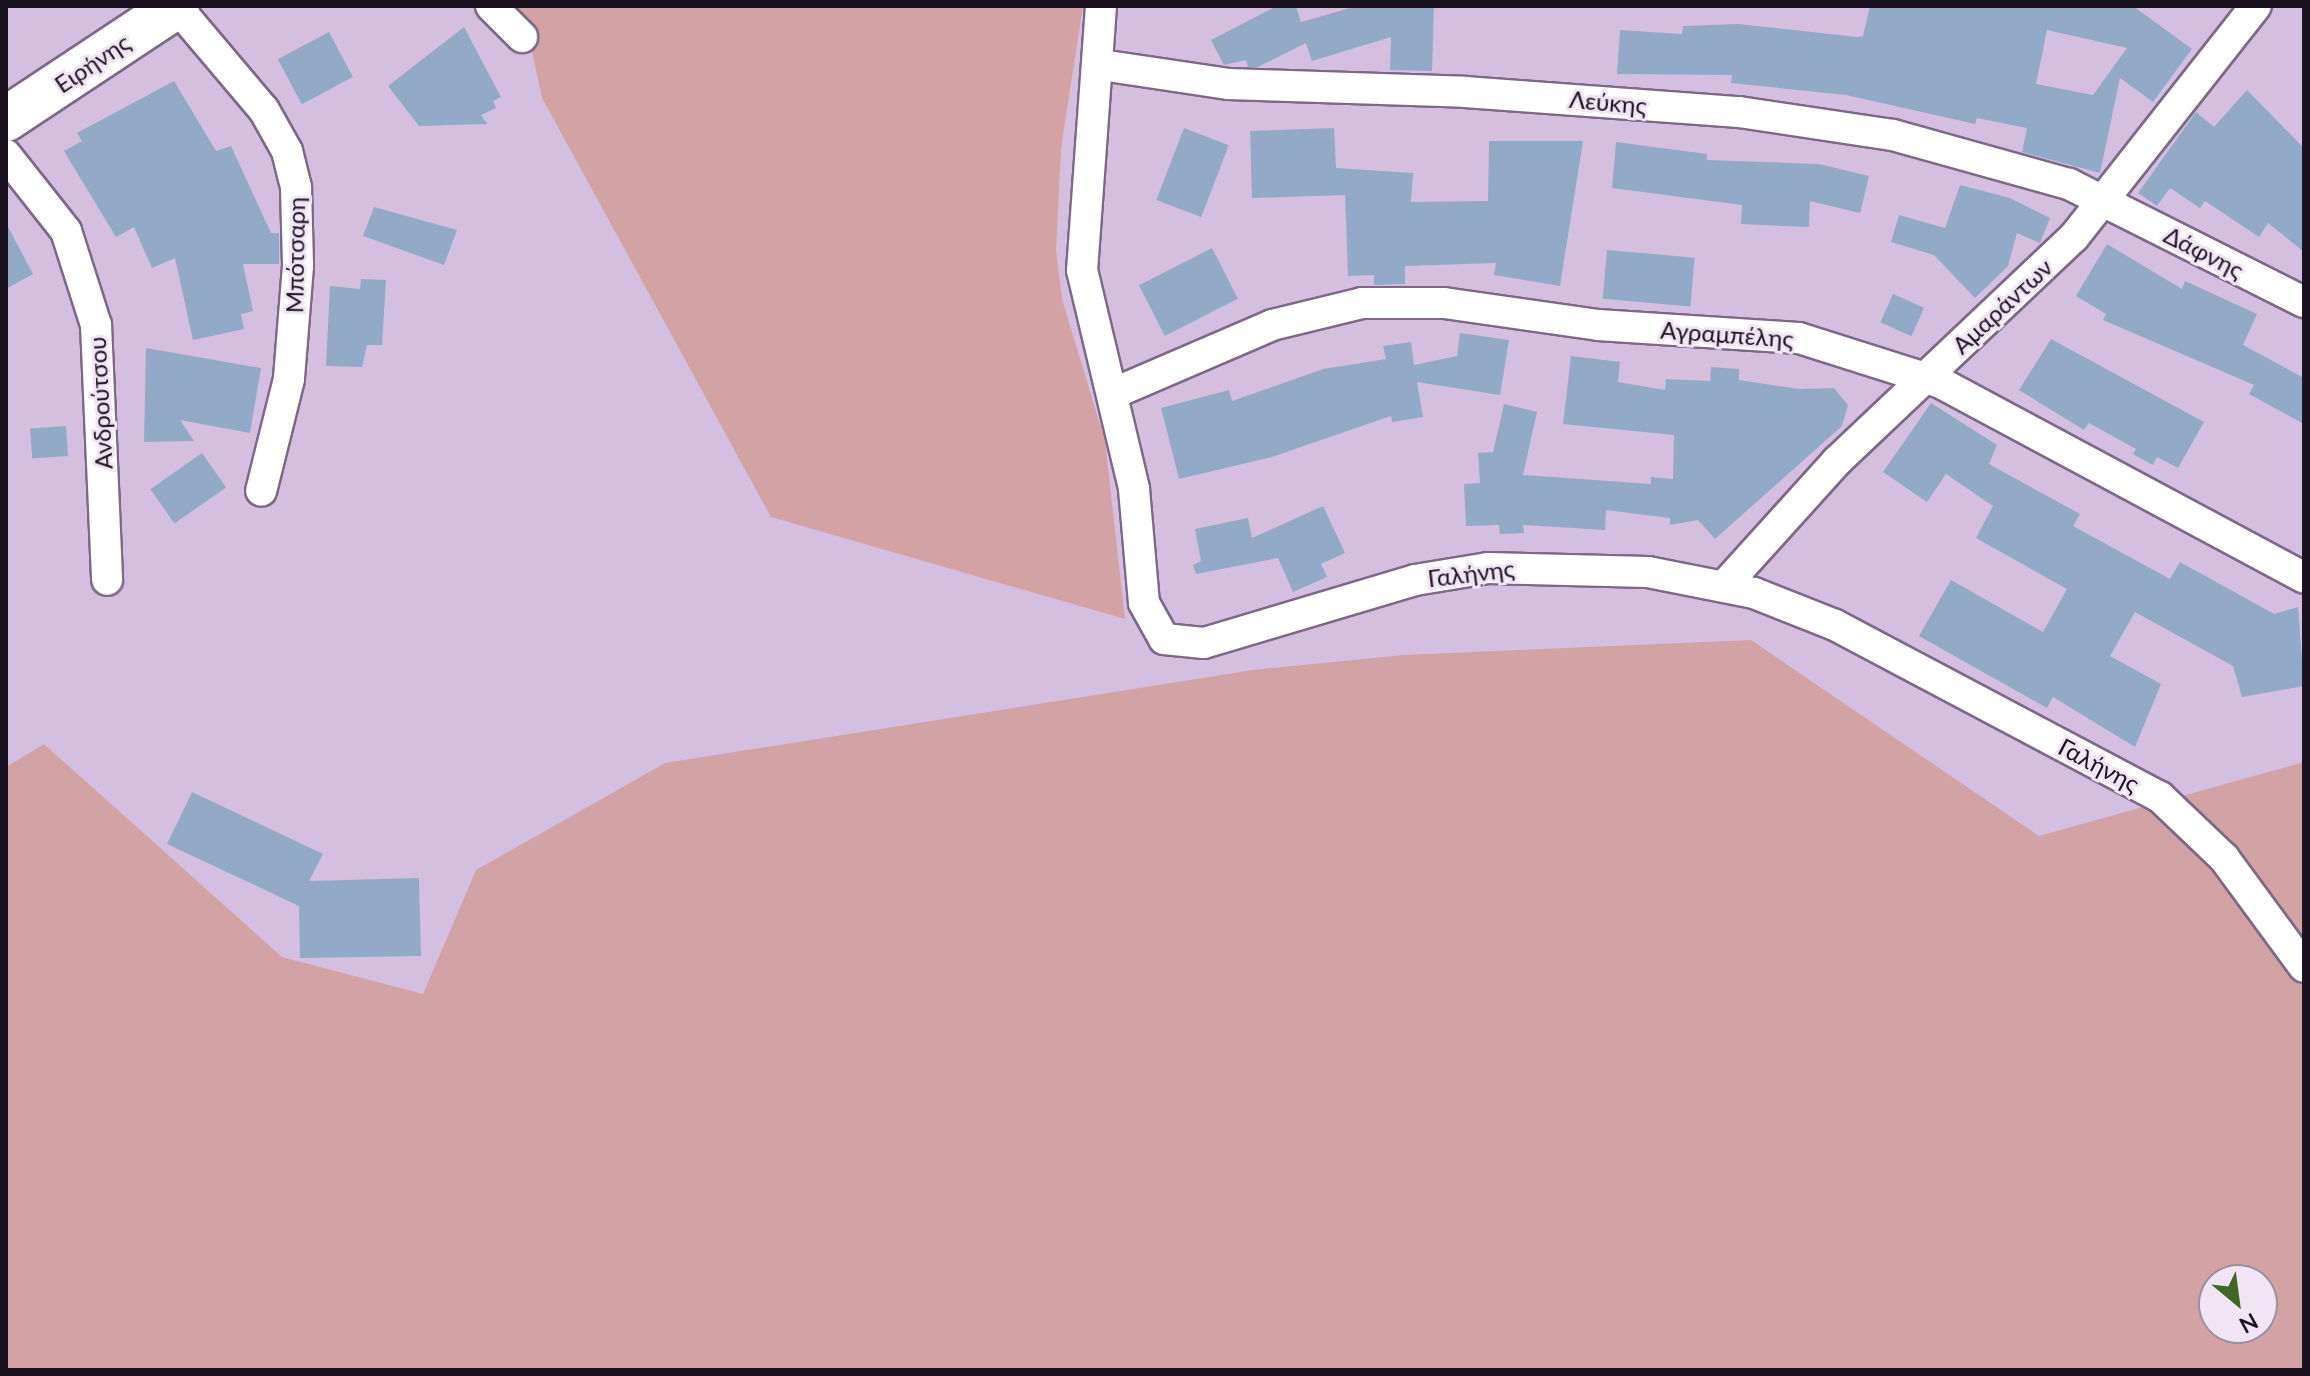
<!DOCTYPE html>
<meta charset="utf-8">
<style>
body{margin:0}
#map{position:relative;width:2310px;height:1376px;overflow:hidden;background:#d5bfe0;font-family:Lato,sans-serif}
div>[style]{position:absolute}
.green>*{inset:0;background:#d3a2a4}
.building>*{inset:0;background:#92aac8;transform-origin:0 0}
.roads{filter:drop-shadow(2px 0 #7d6987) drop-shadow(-2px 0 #7d6987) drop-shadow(0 2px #7d6987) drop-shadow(0 -2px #7d6987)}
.street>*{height:30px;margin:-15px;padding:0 15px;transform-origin:15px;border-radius:15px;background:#fff}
.secondary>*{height:44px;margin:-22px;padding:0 22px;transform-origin:22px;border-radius:22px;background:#fff}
span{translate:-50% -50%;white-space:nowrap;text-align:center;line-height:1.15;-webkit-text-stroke:6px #f0e4f5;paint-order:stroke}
.street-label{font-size:24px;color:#1b131f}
.frame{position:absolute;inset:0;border:8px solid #1b131f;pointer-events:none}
.north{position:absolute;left:2198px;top:1264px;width:80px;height:80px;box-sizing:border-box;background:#f0e4f5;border:2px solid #9b909f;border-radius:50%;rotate:151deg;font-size:22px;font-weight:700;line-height:32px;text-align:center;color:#1b131f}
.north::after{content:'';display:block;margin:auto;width:28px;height:36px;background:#406824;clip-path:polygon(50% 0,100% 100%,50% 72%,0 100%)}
</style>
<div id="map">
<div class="green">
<i style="clip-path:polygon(501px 6px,1083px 6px,1061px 148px,1056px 251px,1062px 299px,1105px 441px,1125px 619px,771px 517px,542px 98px,529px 37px)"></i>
<i style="clip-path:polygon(evenodd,1751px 640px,2039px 836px,2304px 762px,2304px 1370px,6px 1370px,6px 767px,44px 744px,282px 957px,423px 994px,476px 870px,665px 763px,1253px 670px,1403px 655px,1751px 640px,2214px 1280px,2262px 1280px,2262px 1328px,2214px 1328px,2214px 1280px)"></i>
</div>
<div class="building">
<i style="clip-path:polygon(1277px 6px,1296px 6px,1301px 22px,1357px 6px,1434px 6px,1432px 71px,1390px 70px,1391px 37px,1312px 61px,1306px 43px,1258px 67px,1248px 67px,1246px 60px,1224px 65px,1211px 40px)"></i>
<i style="clip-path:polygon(evenodd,1870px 6px,2133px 6px,2192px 49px,2153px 102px,2120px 78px,2100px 173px,2022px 152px,2027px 128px,1977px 118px,1975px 124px,1846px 95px,1731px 83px,1732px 75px,1617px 74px,1620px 30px,1682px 34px,1683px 26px,1738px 24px,1857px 37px,1863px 36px,1870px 6px,2047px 30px,2127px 48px,2093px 95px,2036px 84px,2047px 30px)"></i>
<i style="clip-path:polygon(464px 27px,501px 97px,493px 101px,496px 108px,481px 115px,487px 124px,419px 126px,388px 86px)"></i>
<i style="left:329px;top:32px;width:51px;height:58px;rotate:62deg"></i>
<i style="clip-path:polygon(174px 81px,216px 151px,231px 146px,271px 233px,279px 233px,279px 264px,243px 264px,253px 311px,241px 314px,244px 329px,193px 340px,175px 258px,152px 268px,134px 227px,116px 237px,64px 151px,82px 141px,77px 133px)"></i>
<i style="clip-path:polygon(2247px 90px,2304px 148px,2304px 252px,2268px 223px,2259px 237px,2205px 201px,2200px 208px,2170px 188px,2157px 206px,2138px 193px,2196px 112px,2214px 127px)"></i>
<i style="left:1184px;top:128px;width:48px;height:77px;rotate:21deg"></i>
<i style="clip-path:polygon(1334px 128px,1336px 168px,1413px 173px,1411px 202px,1488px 201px,1489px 141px,1583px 141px,1560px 286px,1494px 275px,1496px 263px,1405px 266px,1405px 284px,1374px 285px,1374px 275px,1348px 276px,1345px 195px,1252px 198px,1250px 131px)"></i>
<i style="clip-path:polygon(1616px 142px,1707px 154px,1707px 160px,1819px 164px,1869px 176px,1860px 213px,1810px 201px,1809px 227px,1741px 224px,1742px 205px,1612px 188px)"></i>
<i style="clip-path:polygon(1960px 185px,2010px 198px,2050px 218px,2040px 243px,2017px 233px,2008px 266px,1975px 298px,1934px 255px,1891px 242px,1899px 215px,1945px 228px)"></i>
<i style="clip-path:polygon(374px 207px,457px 230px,444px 265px,363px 236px)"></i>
<i style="clip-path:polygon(6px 223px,33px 274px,6px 289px)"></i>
<i style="clip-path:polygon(2107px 244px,2182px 289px,2185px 281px,2257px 314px,2243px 345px,2304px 378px,2304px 424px,2249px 394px,2254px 385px,2103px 320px,2106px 314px,2076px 296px)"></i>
<i style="left:1212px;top:248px;width:57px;height:82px;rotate:63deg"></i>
<i style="left:1607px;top:250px;width:88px;height:49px;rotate:5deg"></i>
<i style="clip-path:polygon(361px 279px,386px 280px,382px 345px,367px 345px,362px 367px,326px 366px,330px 286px,360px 289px)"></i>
<i style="left:1893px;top:294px;width:34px;height:31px;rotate:24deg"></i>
<i style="clip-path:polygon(1460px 333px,1509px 340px,1500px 395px,1417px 382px,1423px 417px,1392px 422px,1391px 416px,1272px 457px,1179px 479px,1161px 408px,1229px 390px,1232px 401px,1323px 369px,1386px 359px,1383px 346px,1411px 342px,1414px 365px,1457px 356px)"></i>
<i style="clip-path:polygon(2051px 339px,2204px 422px,2178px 468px,2157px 457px,2153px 465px,2133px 454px,2136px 449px,2089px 423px,2084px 430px,2019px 390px)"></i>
<i style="clip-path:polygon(146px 348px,261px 368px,250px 433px,180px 420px,194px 441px,144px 442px)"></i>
<i style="clip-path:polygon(1571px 356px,1620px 362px,1618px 382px,1665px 390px,1666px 379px,1710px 381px,1711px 367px,1739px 369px,1739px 380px,1799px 389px,1834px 388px,1848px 405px,1842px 426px,1715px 539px,1698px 520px,1670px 525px,1670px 518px,1606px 510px,1605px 530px,1523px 525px,1524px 533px,1500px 534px,1499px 525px,1466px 526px,1464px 484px,1480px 483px,1478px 453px,1493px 452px,1504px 404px,1537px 412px,1523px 475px,1651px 484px,1651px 477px,1673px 479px,1674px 435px,1563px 424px)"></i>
<i style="clip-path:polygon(1931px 403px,1997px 445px,1989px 464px,2080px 514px,2073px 526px,2170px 579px,2180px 562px,2274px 614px,2298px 607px,2304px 686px,2242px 697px,2233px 666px,2135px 612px,2110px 656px,2161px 684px,2135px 747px,2053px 697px,2047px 708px,1919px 636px,1951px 580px,2043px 632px,2067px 589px,1976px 538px,1993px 506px,1946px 474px,1927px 502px,1883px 472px)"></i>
<i style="left:66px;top:426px;width:30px;height:36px;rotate:86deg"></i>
<i style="left:202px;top:453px;width:42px;height:63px;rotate:55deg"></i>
<i style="clip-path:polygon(1323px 506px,1345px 553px,1321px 564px,1327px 577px,1293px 592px,1278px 558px,1196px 574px,1193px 565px,1201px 561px,1195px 529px,1248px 518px,1252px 538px)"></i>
<i style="clip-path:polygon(192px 792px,323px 854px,309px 881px,419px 878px,421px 956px,300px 958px,299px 906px,167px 844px)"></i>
</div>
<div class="roads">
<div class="street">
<i style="left:176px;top:6px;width:136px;rotate:49.8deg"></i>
<i style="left:264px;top:110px;width:47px;rotate:60.7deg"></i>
<i style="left:287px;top:151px;width:38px;rotate:76deg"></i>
<i style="left:296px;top:188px;width:78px;rotate:88.5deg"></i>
<i style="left:298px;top:266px;width:113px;rotate:94.6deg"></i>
<i style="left:289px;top:379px;width:115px;rotate:104deg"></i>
<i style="left:491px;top:6px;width:44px;rotate:45deg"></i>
<i style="left:1101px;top:6px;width:265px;rotate:94.1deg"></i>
<i style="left:1082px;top:270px;width:225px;rotate:76.6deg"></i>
<i style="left:1134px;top:489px;width:114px;rotate:85deg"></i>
<i style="left:1144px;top:603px;width:41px;rotate:60.9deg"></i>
<i style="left:1164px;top:639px;width:40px;rotate:5.7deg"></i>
<i style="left:1204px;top:643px;width:220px;rotate:-16.6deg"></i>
<i style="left:1415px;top:580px;width:74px;rotate:-9.3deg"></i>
<i style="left:1488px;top:568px;width:160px;rotate:1.4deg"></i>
<i style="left:1648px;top:572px;width:108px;rotate:11.2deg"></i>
<i style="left:1754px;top:593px;width:87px;rotate:21.6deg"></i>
<i style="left:1835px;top:625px;width:368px;rotate:27.9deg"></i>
<i style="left:2160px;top:797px;width:88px;rotate:43.6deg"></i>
<i style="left:2224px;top:858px;width:135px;rotate:53.7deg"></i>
<i style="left:1101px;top:65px;width:128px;rotate:8.5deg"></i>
<i style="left:1228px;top:84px;width:237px;rotate:1.9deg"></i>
<i style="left:1465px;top:92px;width:275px;rotate:4.2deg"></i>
<i style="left:1739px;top:112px;width:156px;rotate:8.5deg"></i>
<i style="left:1893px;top:135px;width:183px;rotate:15.6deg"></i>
<i style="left:2069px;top:184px;width:263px;rotate:26.7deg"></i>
<i style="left:6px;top:155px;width:97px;rotate:51.7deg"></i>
<i style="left:66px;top:231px;width:99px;rotate:72.3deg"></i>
<i style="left:96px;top:325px;width:255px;rotate:87.5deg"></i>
<i style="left:1112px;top:394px;width:174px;rotate:-23.3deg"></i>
<i style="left:1272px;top:325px;width:93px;rotate:-13.7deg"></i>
<i style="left:1362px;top:303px;width:82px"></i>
<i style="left:1444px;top:303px;width:156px;rotate:8.1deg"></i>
<i style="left:1598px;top:325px;width:201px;rotate:3.7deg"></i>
<i style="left:1799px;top:338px;width:149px;rotate:17.6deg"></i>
<i style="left:1941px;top:383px;width:412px;rotate:28.2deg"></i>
<i style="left:1725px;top:585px;width:167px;rotate:-47.9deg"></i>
<i style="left:1837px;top:461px;width:326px;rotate:-43.4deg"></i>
<i style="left:2074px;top:237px;width:294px;rotate:-51.8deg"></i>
</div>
<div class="secondary">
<i style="left:6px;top:119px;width:205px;rotate:-33.5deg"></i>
</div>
</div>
<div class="street-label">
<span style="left:92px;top:63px;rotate:-34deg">Ειρήνης</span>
<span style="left:1608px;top:102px;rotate:5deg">Λεύκης</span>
<span style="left:2204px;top:252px;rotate:27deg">Δάφνης</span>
<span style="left:295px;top:255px;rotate:-89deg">Μπότσαρη</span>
<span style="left:2002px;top:306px;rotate:-43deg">Αμαράντων</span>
<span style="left:1727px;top:334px;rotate:4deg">Αγραμπέλης</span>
<span style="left:100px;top:403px;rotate:-93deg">Ανδρούτσου</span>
<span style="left:1471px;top:573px;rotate:-7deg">Γαλήνης</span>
<span style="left:2099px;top:765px;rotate:28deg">Γαλήνης</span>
</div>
<div class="frame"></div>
<div class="north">N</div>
</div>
